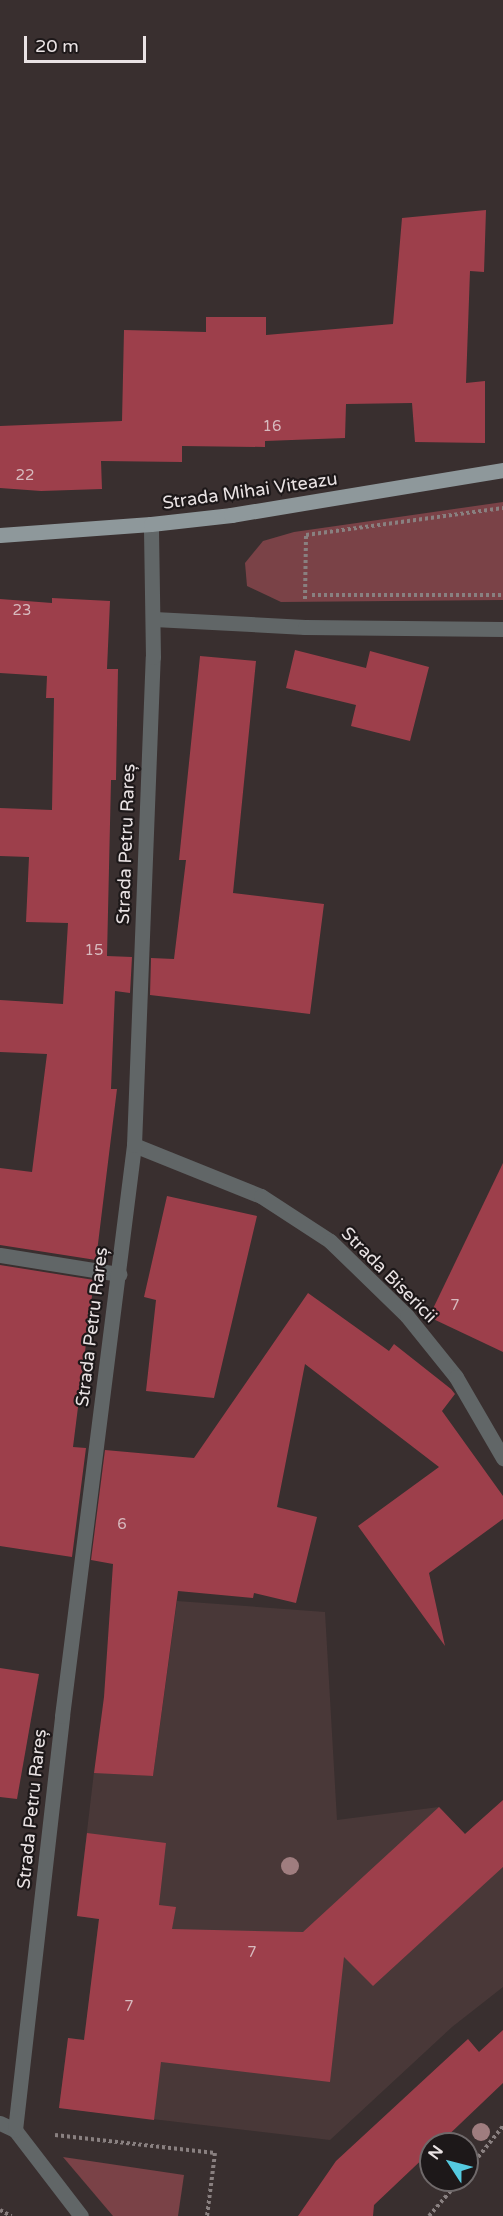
<!DOCTYPE html>
<meta charset="utf-8">
<style>
body{margin:0}
#map{position:relative;width:503px;height:2216px;overflow:hidden;background:#392f2f;font-family:"Varela Round",sans-serif}
div>[style]{position:absolute}
.built>*{inset:0;background:#493838}
.green>*{inset:0;background:#7a4247}
.building>*{inset:0;background:#9d3f4b}
.path>*{height:4px;margin-top:-2px;transform-origin:0;background:repeating-linear-gradient(90deg,#898080 0 3px,transparent 0 6px)}
.minor>*{height:15px;margin:-7.5px;padding:0 7.5px;transform-origin:7.5px;border-radius:7.5px;background:#616667}
.major>*{height:15px;margin:-7.5px;padding:0 7.5px;transform-origin:7.5px;border-radius:7.5px;background:#8e989b}
.trees>*{width:18px;height:18px;margin:-9px;border-radius:50%;background:#9f7d7f}
span{translate:-50% -50%;white-space:nowrap;text-align:center;line-height:1.15;-webkit-text-stroke:4.5px #1d1819;paint-order:stroke}
.number-label{font-size:15px;color:#d7babe}
.number-label span{-webkit-text-stroke-width:0}
.street-label{font-size:18px;color:#eae3e4}
.north{position:absolute;left:419px;top:2132px;width:60px;height:60px;box-sizing:border-box;background:#1d1819;border:2px solid #6f696a;border-radius:50%;rotate:306deg;font-size:16px;font-weight:700;line-height:24px;text-align:center;color:#eae3e4}
.north::after{content:'';display:block;margin:auto;width:21px;height:27px;background:#55cae0;clip-path:polygon(50% 0,100% 100%,50% 72%,0 100%)}
.scale{position:absolute;left:24px;top:36px;width:122px;height:27px;box-sizing:border-box;border:3px solid #eae3e4;border-top:0;padding-left:8px;font-size:18px;line-height:21px;white-space:nowrap;color:#eae3e4;-webkit-text-stroke:4px #1d1819;paint-order:stroke}
</style>
<div id="map">
<div class="built">
<i style="clip-path:polygon(177px 1601px,325px 1612px,337px 1820px,439px 1807px,465px 1834px,494px 1808px,503px 1817px,503px 1987px,452px 2027px,330px 2140px,59px 2108px,68px 2038px,84px 2040px,99px 1919px,77px 1916px,94px 1772px,153px 1776px)"></i>
</div>
<div class="green">
<i style="clip-path:polygon(503px 502px,503px 600px,281px 602px,247px 586px,245px 563px,263px 541px,294px 532px)"></i>
<i style="clip-path:polygon(63px 2157px,184px 2175px,178px 2216px,113px 2216px)"></i>
</div>
<div class="building">
<i style="clip-path:polygon(486px 210px,484px 272px,470px 271px,466px 383px,485px 381px,485px 443px,415px 442px,412px 403px,346px 404px,345px 438px,265px 441px,265px 447px,182px 446px,182px 462px,101px 461px,102px 489px,41px 491px,0 488px,0 426px,122px 421px,124px 330px,206px 332px,206px 317px,266px 317px,266px 335px,393px 324px,402px 218px)"></i>
<i style="clip-path:polygon(52px 598px,110px 601px,107px 669px,118px 669px,116px 780px,111px 780px,107px 956px,132px 957px,130px 993px,115px 991px,111px 1089px,117px 1089px,96px 1260px,0 1245px,0 1168px,32px 1172px,47px 1054px,0 1052px,0 1000px,63px 1004px,68px 923px,26px 922px,29px 857px,0 856px,0 808px,52px 810px,54px 698px,46px 698px,47px 676px,0 673px,0 599px,52px 603px)"></i>
<i style="clip-path:polygon(295px 650px,366px 668px,370px 651px,429px 667px,410px 741px,351px 726px,356px 705px,286px 688px)"></i>
<i style="clip-path:polygon(200px 656px,256px 661px,233px 893px,324px 904px,310px 1014px,150px 995px,151px 958px,174px 959px,186px 860px,179px 860px)"></i>
<i style="clip-path:polygon(503px 1163px,503px 1352px,429px 1317px)"></i>
<i style="clip-path:polygon(167px 1196px,257px 1216px,214px 1398px,146px 1391px,156px 1300px,144px 1297px)"></i>
<i style="clip-path:polygon(0 1265px,94px 1280px,73px 1447px,86px 1448px,72px 1557px,0 1546px)"></i>
<i style="clip-path:polygon(308px 1293px,389px 1351px,394px 1344px,451px 1389px,455px 1394px,442px 1411px,503px 1496px,503px 1519px,429px 1573px,445px 1646px,358px 1526px,439px 1467px,305px 1364px,277px 1507px,317px 1517px,296px 1603px,254px 1593px,253px 1598px,178px 1591px,153px 1776px,94px 1773px,104px 1697px,113px 1564px,91px 1560px,105px 1450px,194px 1458px)"></i>
<i style="clip-path:polygon(0 1668px,39px 1674px,17px 1799px,0 1797px)"></i>
<i style="clip-path:polygon(503px 1800px,503px 1867px,373px 1986px,344px 1957px,330px 2082px,161px 2062px,154px 2120px,59px 2108px,68px 2038px,84px 2040px,99px 1919px,77px 1916px,87px 1833px,166px 1843px,159px 1905px,176px 1907px,172px 1929px,303px 1932px,439px 1807px,465px 1834px)"></i>
<i style="clip-path:polygon(503px 2030px,503px 2083px,439px 2144px,431px 2144px,431px 2151px,374px 2205px,373px 2216px,298px 2216px,336px 2161px,468px 2039px,479px 2052px)"></i>
</div>
<div class="path">
<i style="left:306px;top:535px;width:199px;rotate:-7.8deg"></i>
<i style="left:312px;top:595px;width:191px"></i>
<i style="left:305px;top:599px;width:64px;rotate:-89.1deg"></i>
<i style="left:55px;top:2135px;width:161px;rotate:6.4deg"></i>
<i style="left:215px;top:2153px;width:64px;rotate:97.2deg"></i>
<i style="left:467px;top:2171px;width:58px;rotate:-51.3deg"></i>
<i style="left:0;top:2210px;width:13px;rotate:29deg"></i>
<i style="left:429px;top:2216px;width:48px;rotate:-49.3deg"></i>
</div>
<div class="minor">
<i style="left:154px;top:619px;width:151px;rotate:3deg"></i>
<i style="left:305px;top:627px;width:198px;rotate:0.6deg"></i>
<i style="left:134px;top:1145px;width:137px;rotate:21.9deg"></i>
<i style="left:261px;top:1196px;width:82px;rotate:33.1deg"></i>
<i style="left:330px;top:1241px;width:107px;rotate:44.2deg"></i>
<i style="left:407px;top:1316px;width:78px;rotate:51.2deg"></i>
<i style="left:456px;top:1377px;width:94px;rotate:59.9deg"></i>
<i style="left:0;top:1255px;width:121px;rotate:9.1deg"></i>
<i style="left:0;top:2123px;width:17px;rotate:25deg"></i>
<i style="left:15px;top:2130px;width:108px;rotate:52.5deg"></i>
<i style="left:15px;top:2130px;width:417px;rotate:-83.5deg"></i>
<i style="left:62px;top:1716px;width:576px;rotate:-82.81deg"></i>
<i style="left:134px;top:1145px;width:488px;rotate:-87.8deg"></i>
<i style="left:153px;top:657px;width:133px;rotate:-90.9deg"></i>
</div>
<div class="major">
<i style="left:0;top:535px;width:151px;rotate:-4.2deg"></i>
<i style="left:151px;top:524px;width:81px;rotate:-6.4deg"></i>
<i style="left:231px;top:515px;width:276px;rotate:-9.4deg"></i>
</div>
<div class="trees">
<i style="left:290px;top:1866px"></i>
<i style="left:481px;top:2132px"></i>
</div>
<div class="number-label">
<span style="left:272px;top:427px">16</span>
<span style="left:25px;top:476px">22</span>
<span style="left:22px;top:611px">23</span>
<span style="left:94px;top:951px">15</span>
<span style="left:455px;top:1306px">7</span>
<span style="left:122px;top:1525px">6</span>
<span style="left:252px;top:1953px">7</span>
<span style="left:129px;top:2007px">7</span>
</div>
<div class="street-label">
<span style="left:250px;top:491px;rotate:-8deg">Strada Mihai Viteazu</span>
<span style="left:126px;top:844px;rotate:-88deg">Strada Petru Rareș</span>
<span style="left:389px;top:1275px;rotate:45deg">Strada Bisericii</span>
<span style="left:92px;top:1327px;rotate:-83deg">Strada Petru Rareș</span>
<span style="left:32px;top:1809px;rotate:-84deg">Strada Petru Rareș</span>
</div>
<div class="north">N</div>
<div class="scale">20 m</div>
</div>
